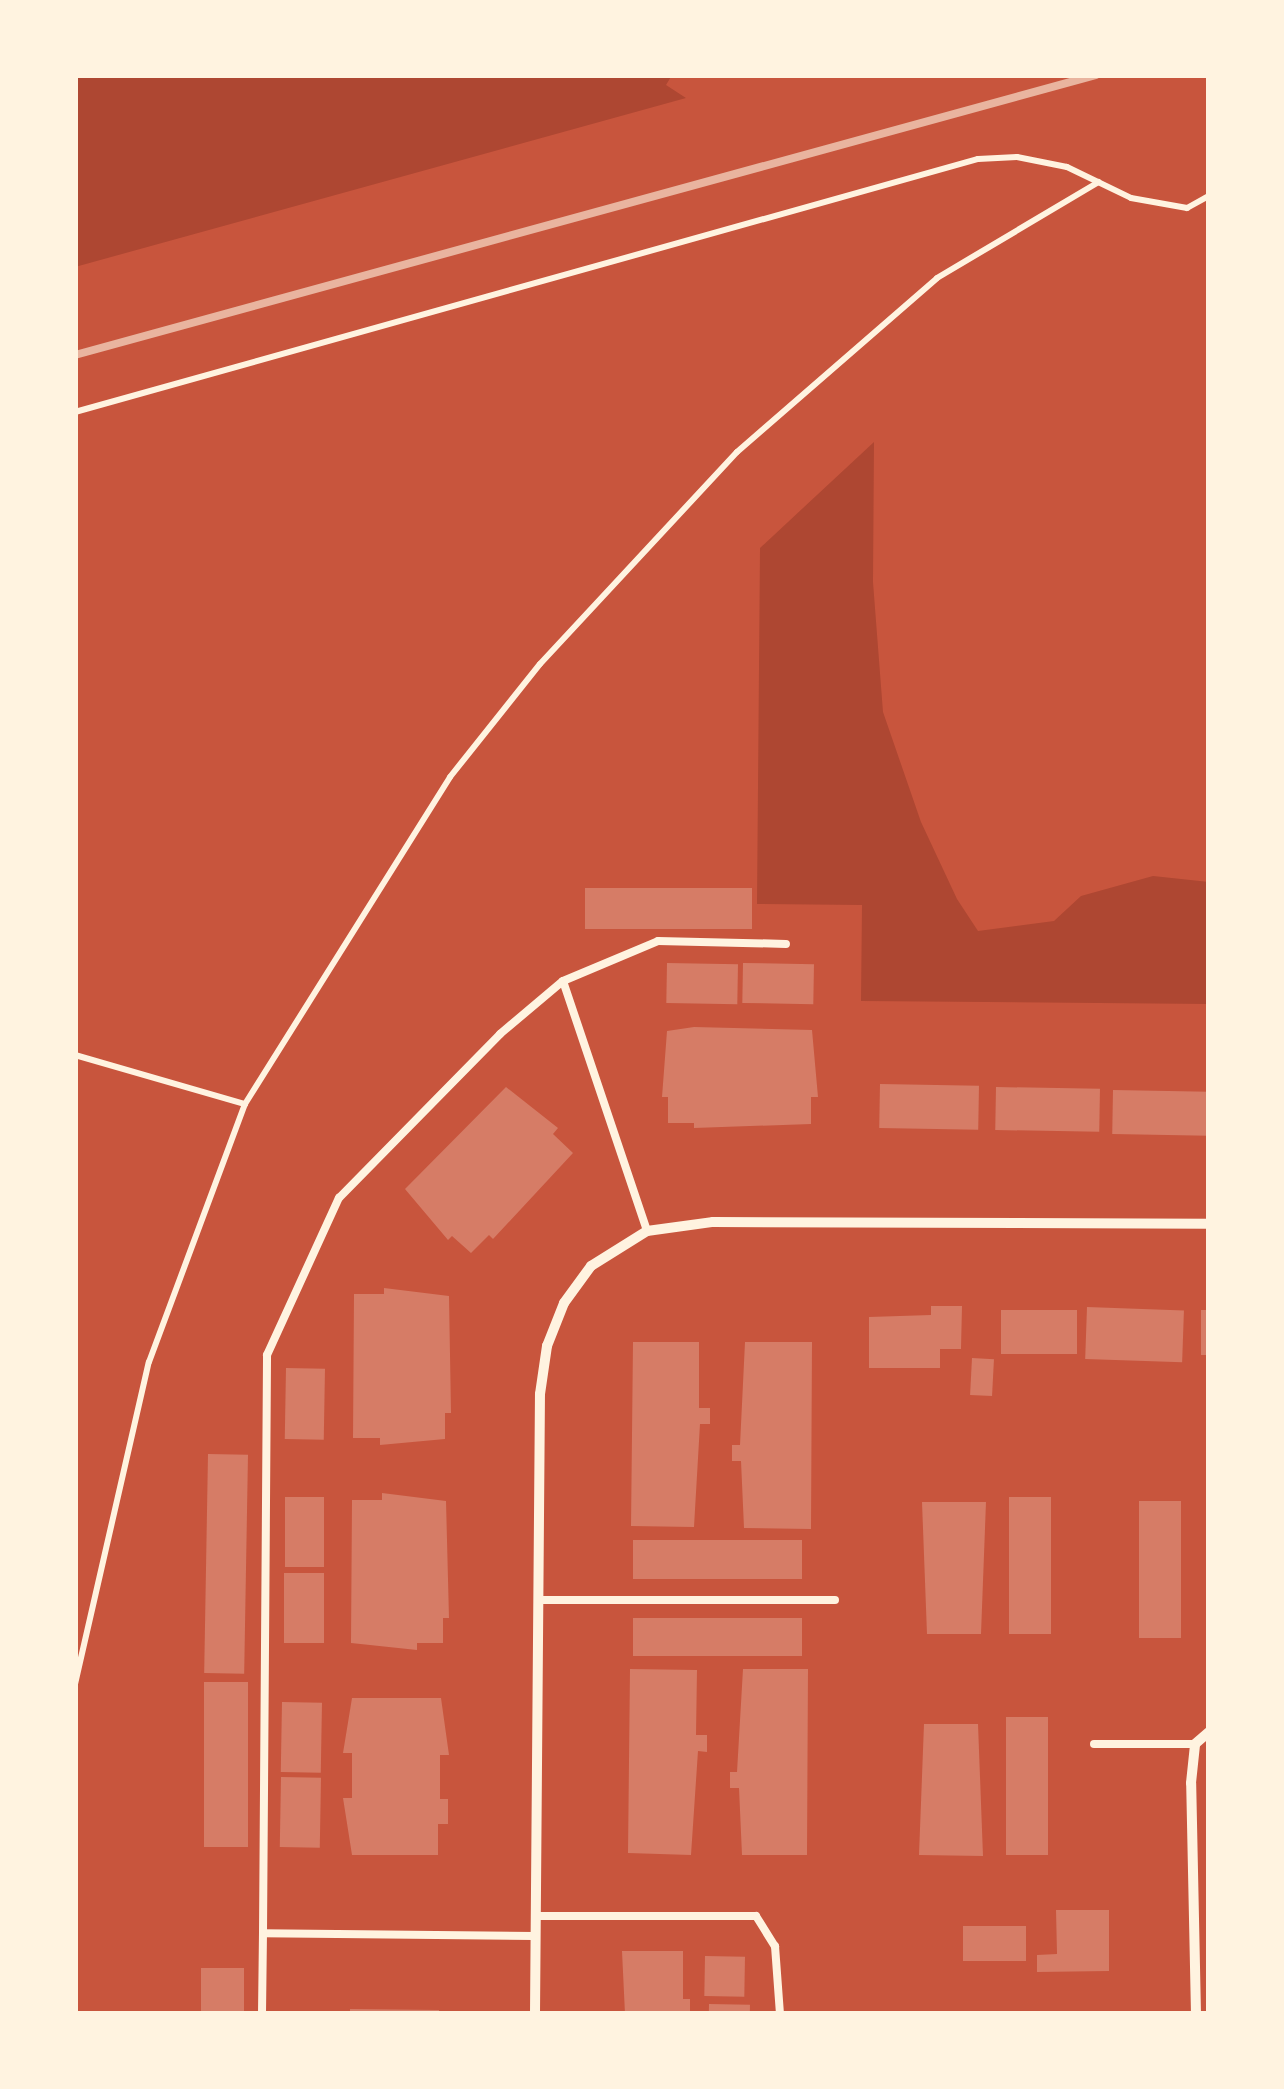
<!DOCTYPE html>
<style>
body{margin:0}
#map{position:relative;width:1284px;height:2089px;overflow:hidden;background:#c8553d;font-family:Signika,sans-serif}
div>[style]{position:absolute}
.green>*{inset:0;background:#ae4732}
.building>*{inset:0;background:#d67c66;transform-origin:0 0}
.path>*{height:6px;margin:-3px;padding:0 3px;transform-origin:3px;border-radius:3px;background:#fff3e0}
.service>*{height:8px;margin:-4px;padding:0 4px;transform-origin:4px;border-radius:4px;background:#fff3e0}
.minor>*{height:10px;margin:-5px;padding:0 5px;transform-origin:5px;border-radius:5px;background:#fff3e0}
.rail>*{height:8px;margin:-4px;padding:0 4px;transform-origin:4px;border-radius:4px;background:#e9b49f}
span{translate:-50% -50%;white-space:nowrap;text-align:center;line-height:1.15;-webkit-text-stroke:10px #fff3e0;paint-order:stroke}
.frame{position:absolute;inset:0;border:78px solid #fff3e0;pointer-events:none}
</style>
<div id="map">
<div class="green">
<i style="clip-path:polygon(75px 75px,672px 75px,666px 85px,686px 98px,75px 267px)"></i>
<i style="clip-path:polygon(874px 442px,873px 582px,883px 712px,921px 822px,957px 899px,978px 931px,1054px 921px,1081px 896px,1153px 876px,1209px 882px,1209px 1004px,861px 1001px,862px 905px,757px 904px,760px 548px)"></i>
</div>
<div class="building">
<i style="left:585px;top:888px;width:167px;height:41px"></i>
<i style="left:667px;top:963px;width:71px;height:40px;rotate:1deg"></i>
<i style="left:743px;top:963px;width:71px;height:40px;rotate:1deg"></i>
<i style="clip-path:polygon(694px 1027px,812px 1030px,818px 1097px,811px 1097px,811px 1124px,694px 1128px,694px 1123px,668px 1123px,668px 1097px,662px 1097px,667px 1031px)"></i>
<i style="left:880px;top:1084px;width:99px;height:44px;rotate:1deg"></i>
<i style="clip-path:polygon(506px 1087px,558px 1128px,553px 1134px,573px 1153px,493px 1239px,489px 1235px,471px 1253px,452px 1236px,448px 1240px,405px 1189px)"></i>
<i style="left:996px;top:1087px;width:104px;height:43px;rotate:1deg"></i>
<i style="left:1113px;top:1090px;width:96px;height:44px;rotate:1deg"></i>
<i style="clip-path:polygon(384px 1288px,449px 1296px,451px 1413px,445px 1413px,445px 1439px,380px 1445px,380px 1438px,353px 1438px,354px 1294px,384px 1294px)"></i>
<i style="clip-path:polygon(931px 1306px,962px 1306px,961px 1349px,940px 1349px,940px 1368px,869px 1368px,869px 1317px,931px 1315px)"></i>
<i style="left:1087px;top:1307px;width:97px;height:52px;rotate:2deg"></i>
<i style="left:1001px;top:1310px;width:76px;height:44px"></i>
<i style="left:1201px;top:1310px;width:8px;height:45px"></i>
<i style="clip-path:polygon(633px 1342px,699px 1342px,699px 1408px,710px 1408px,710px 1424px,700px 1424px,694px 1527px,631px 1526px)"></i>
<i style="clip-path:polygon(745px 1342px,812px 1342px,811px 1529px,744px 1528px,741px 1461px,732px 1461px,732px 1445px,740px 1445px)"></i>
<i style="left:972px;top:1358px;width:22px;height:37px;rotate:3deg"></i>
<i style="left:286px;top:1368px;width:39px;height:71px;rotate:1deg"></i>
<i style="left:208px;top:1454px;width:40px;height:219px;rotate:1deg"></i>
<i style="clip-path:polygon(382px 1493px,446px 1501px,449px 1618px,443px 1618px,443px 1643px,417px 1643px,417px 1650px,351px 1643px,352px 1500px,382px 1500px)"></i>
<i style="left:285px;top:1497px;width:39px;height:70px"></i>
<i style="left:1009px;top:1497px;width:42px;height:137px"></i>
<i style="left:1139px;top:1501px;width:42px;height:137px"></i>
<i style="clip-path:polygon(922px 1502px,986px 1502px,981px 1634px,927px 1634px)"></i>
<i style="left:633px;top:1540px;width:169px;height:39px"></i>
<i style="left:284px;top:1573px;width:40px;height:70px"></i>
<i style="left:633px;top:1618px;width:169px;height:38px"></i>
<i style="clip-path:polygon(630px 1669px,697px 1670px,696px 1735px,707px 1735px,707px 1752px,698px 1751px,691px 1855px,628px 1853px)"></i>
<i style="clip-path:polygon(743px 1669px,808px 1669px,807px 1855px,742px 1855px,739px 1788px,730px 1788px,730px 1772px,737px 1772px)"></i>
<i style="left:204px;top:1682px;width:44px;height:165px"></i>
<i style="clip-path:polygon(352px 1698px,441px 1698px,449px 1755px,440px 1755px,440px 1799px,448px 1799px,448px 1824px,438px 1824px,438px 1855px,352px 1855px,343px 1798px,352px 1798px,352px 1753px,343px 1753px)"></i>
<i style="left:282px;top:1702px;width:40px;height:70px;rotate:1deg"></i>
<i style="left:1006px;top:1717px;width:42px;height:138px"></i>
<i style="clip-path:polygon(924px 1724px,978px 1724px,983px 1856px,919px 1855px)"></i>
<i style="left:281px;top:1777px;width:40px;height:70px;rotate:1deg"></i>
<i style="clip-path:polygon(1056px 1910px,1109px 1910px,1109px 1971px,1037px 1972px,1037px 1955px,1057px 1954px)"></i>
<i style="left:963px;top:1926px;width:63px;height:35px"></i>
<i style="clip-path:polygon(622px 1951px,683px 1951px,683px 1999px,690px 1999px,690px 2014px,625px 2014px)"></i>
<i style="left:705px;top:1956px;width:40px;height:40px;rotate:1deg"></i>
<i style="left:201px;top:1968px;width:43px;height:46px"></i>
<i style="left:709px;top:2004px;width:41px;height:10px;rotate:1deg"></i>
<i style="clip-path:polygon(350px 2009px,439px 2010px,439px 2014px,350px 2014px)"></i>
</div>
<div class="path">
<i style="left:75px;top:412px;width:938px;rotate:-15.65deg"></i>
<i style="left:978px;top:159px;width:39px;rotate:-3deg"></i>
<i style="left:1017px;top:157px;width:51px;rotate:11.3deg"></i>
<i style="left:1067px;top:167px;width:71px;rotate:25.8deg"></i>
<i style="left:1131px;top:198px;width:57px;rotate:10.1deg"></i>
<i style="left:1187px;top:208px;width:25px;rotate:-29deg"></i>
<i style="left:75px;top:1055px;width:177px;rotate:16.1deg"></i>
<i style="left:75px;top:1684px;width:330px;rotate:-77.1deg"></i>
<i style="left:149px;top:1362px;width:275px;rotate:-69.6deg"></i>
<i style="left:245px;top:1104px;width:386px;rotate:-57.9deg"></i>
<i style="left:450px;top:777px;width:144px;rotate:-51.5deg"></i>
<i style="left:540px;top:664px;width:289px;rotate:-47.1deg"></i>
<i style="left:737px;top:452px;width:265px;rotate:-41deg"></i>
<i style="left:937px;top:278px;width:188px;rotate:-30.7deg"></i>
</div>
<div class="service">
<i style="left:563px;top:981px;width:103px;rotate:-22.8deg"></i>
<i style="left:658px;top:941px;width:128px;rotate:1.3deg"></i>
<i style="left:540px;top:1600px;width:295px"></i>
<i style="left:1094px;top:1744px;width:101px"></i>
<i style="left:535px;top:1916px;width:221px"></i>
<i style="left:756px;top:1916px;width:36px;rotate:58deg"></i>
<i style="left:775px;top:1946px;width:68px;rotate:85.8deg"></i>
<i style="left:534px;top:1936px;width:271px;rotate:-179.4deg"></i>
<i style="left:263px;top:1933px;width:578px;rotate:-89.6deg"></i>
<i style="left:267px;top:1355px;width:173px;rotate:-65.4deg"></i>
<i style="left:339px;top:1198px;width:230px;rotate:-45.5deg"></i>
<i style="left:500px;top:1034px;width:82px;rotate:-40.1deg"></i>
<i style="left:563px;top:981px;width:264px;rotate:71.4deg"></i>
<i style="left:262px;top:2014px;width:81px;rotate:-89.3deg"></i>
</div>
<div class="minor">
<i style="left:535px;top:2014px;width:620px;rotate:-89.54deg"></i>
<i style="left:540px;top:1394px;width:49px;rotate:-81.7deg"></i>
<i style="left:547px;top:1346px;width:46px;rotate:-68.4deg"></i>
<i style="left:564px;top:1303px;width:46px;rotate:-53.9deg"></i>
<i style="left:591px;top:1266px;width:66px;rotate:-32deg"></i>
<i style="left:647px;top:1231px;width:67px;rotate:-7.8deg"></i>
<i style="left:713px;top:1222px;width:496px;rotate:0.2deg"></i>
<i style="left:1196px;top:2014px;width:231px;rotate:-91.2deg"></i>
<i style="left:1191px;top:1783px;width:39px;rotate:-84deg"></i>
<i style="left:1195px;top:1744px;width:18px;rotate:-41deg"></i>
</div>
<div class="rail">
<i style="left:75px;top:355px;width:1059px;rotate:-15.34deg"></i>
</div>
<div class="frame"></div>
</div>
